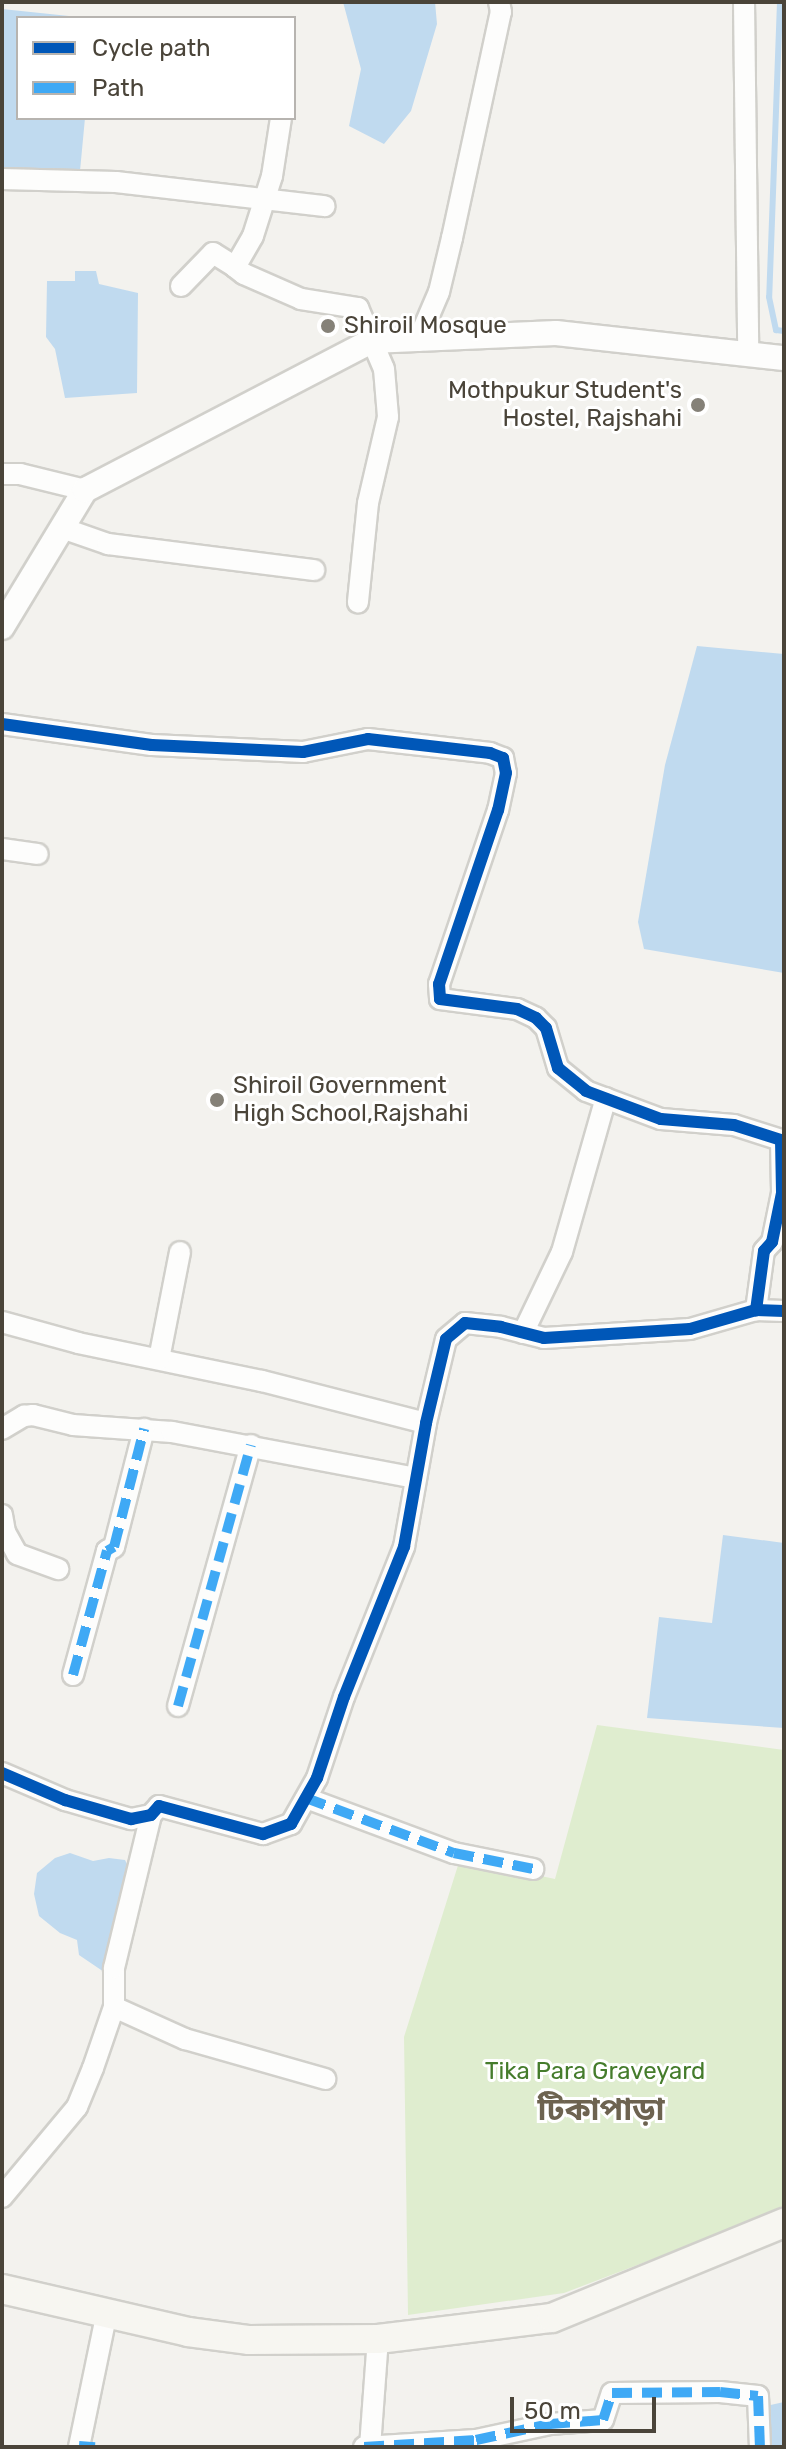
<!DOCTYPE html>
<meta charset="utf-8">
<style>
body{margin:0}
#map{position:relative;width:786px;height:2449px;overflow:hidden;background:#f3f2ee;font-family:Rubik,"Noto Sans Bengali",sans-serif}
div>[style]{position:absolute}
.green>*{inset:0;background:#dfedcf}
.water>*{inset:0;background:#c0daef}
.stream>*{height:6px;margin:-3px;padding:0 3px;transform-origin:3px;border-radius:3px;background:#c0daef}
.roads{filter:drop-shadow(2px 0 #d1d0cb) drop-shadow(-2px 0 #d1d0cb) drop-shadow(0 2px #d1d0cb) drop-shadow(0 -2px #d1d0cb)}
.minor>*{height:20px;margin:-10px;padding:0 10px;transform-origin:10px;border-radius:10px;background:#fdfdfc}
.tertiary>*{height:24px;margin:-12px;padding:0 12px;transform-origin:12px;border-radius:12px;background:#fdfdfc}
.secondary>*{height:28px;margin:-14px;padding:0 14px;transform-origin:14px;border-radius:14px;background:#f7f6f1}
.quiet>*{height:10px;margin-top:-5px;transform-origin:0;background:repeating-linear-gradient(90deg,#3fa9f5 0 20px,transparent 0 30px)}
.cycleway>*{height:12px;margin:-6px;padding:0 6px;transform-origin:6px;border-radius:6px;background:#0057b8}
.dots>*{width:22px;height:22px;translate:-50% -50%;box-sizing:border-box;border:4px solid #fff;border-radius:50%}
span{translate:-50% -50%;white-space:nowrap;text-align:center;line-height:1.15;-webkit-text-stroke:6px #fff;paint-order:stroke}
.poi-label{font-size:24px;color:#4a4439}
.left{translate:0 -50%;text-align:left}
.right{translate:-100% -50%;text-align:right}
.park-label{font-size:24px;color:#457c2c}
.district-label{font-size:32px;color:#6d6350;font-weight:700}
.frame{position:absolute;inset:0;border:4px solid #4a4439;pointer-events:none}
.legend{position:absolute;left:16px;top:16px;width:280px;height:104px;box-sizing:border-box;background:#fff;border:2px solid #b7b4b0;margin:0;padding:10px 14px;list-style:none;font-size:24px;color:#4a4439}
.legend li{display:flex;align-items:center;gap:16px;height:40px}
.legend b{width:40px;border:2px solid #b7b4b0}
.scale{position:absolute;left:510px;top:2397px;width:146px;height:36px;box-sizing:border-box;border:4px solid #4a4439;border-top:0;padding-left:10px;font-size:24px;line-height:28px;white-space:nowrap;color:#4a4439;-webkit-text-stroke:6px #fff;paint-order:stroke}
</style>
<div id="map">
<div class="green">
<i style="clip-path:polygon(597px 1725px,784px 1750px,784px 2209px,564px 2293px,408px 2315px,404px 2037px,460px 1859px,555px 1879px)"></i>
</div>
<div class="water">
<i style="clip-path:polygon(343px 2px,435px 2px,437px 24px,411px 111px,384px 144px,349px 126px,361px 69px)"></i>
<i style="clip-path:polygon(2px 9px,88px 18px,18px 18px,18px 118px,85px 118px,80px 171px,52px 180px,2px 175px)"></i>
<i style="clip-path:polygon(75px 271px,96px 271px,99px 284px,138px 293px,137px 393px,65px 398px,55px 349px,46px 337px,47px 281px,75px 281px)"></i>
<i style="clip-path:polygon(697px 646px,784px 654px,784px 973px,644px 949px,638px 922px,665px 765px)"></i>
<i style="clip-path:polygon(723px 1535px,784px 1543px,784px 1728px,647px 1718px,659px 1617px,712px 1623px)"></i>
<i style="clip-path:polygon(70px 1853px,93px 1861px,109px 1858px,125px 1860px,130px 1870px,107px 1974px,79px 1955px,77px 1940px,60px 1933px,39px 1916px,34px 1894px,37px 1873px,55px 1858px)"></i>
<i style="clip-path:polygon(784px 2402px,784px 2447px,768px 2447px,766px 2406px)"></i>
</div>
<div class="stream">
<i style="left:780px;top:2px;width:295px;rotate:92.1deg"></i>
<i style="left:769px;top:297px;width:34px;rotate:78deg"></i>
<i style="left:776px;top:330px;width:8px;rotate:7deg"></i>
</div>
<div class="roads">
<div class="minor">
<i style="left:744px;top:2px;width:350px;rotate:89.3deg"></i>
<i style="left:281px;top:118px;width:59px;rotate:98.8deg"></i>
<i style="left:272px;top:176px;width:63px;rotate:107.6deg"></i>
<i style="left:253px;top:236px;width:36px;rotate:120deg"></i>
<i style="left:235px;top:267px;width:11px;rotate:38deg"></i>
<i style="left:244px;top:274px;width:62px;rotate:23.7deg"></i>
<i style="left:301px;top:299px;width:58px;rotate:9deg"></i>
<i style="left:358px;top:308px;width:66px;rotate:66.9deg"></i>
<i style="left:384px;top:369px;width:48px;rotate:85.2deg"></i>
<i style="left:388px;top:417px;width:88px;rotate:103.1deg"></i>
<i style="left:368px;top:503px;width:100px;rotate:95.8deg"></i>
<i style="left:2px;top:179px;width:114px;rotate:1.5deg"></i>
<i style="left:116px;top:182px;width:210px;rotate:6.6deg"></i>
<i style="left:181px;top:286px;width:46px;rotate:-45.9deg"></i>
<i style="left:213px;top:253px;width:26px;rotate:32deg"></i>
<i style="left:418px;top:341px;width:53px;rotate:-66.8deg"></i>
<i style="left:439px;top:292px;width:56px;rotate:-76.5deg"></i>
<i style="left:452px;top:238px;width:231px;rotate:-77.8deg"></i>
<i style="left:501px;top:12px;width:10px;rotate:-101deg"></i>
<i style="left:2px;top:474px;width:18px"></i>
<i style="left:20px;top:474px;width:67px;rotate:13.8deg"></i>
<i style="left:62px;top:528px;width:49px;rotate:19.2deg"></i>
<i style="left:108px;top:544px;width:208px;rotate:7.2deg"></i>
<i style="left:2px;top:724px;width:151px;rotate:8deg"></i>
<i style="left:152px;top:745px;width:151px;rotate:2.7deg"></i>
<i style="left:303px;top:752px;width:66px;rotate:-11.3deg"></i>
<i style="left:368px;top:739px;width:123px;rotate:6.5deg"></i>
<i style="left:490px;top:753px;width:14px;rotate:21deg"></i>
<i style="left:503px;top:758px;width:15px;rotate:79deg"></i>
<i style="left:506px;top:773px;width:38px;rotate:102deg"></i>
<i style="left:498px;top:810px;width:184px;rotate:108.7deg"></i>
<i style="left:439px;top:984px;width:15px;rotate:86deg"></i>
<i style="left:440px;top:999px;width:78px;rotate:7.4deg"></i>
<i style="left:517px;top:1009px;width:21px;rotate:25deg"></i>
<i style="left:536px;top:1018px;width:14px;rotate:45deg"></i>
<i style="left:546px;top:1028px;width:42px;rotate:73.3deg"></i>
<i style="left:558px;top:1068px;width:36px;rotate:39deg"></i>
<i style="left:586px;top:1091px;width:80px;rotate:20.5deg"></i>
<i style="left:661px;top:1119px;width:73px;rotate:4.7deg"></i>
<i style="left:734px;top:1125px;width:49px;rotate:17.7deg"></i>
<i style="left:781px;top:1140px;width:53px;rotate:88.9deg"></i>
<i style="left:782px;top:1193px;width:50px;rotate:101.5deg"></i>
<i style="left:772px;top:1242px;width:12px;rotate:132deg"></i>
<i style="left:764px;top:1251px;width:60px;rotate:97.7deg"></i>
<i style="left:2px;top:849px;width:36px;rotate:8deg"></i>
<i style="left:2px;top:1322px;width:79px;rotate:15.4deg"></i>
<i style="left:78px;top:1343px;width:188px;rotate:11.7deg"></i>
<i style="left:262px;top:1381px;width:169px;rotate:14.4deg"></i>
<i style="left:523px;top:1333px;width:90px;rotate:-64.3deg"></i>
<i style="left:562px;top:1252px;width:160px;rotate:-74.1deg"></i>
<i style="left:159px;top:1359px;width:109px;rotate:-78.9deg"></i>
<i style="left:2px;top:1429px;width:26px;rotate:-31deg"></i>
<i style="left:24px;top:1416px;width:9px;rotate:-6deg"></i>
<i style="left:33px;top:1415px;width:41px;rotate:14deg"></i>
<i style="left:73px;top:1425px;width:99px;rotate:4deg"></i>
<i style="left:172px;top:1432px;width:248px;rotate:10.7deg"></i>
<i style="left:2px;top:1515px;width:17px;rotate:80deg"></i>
<i style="left:5px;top:1532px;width:25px;rotate:61deg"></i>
<i style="left:17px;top:1554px;width:44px;rotate:20.1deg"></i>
<i style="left:73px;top:1675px;width:129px;rotate:-74.7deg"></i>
<i style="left:107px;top:1551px;width:8px;rotate:-30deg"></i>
<i style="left:114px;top:1547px;width:122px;rotate:-75.7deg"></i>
<i style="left:178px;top:1706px;width:271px;rotate:-74.4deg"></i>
<i style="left:2px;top:1773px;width:69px;rotate:23.2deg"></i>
<i style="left:65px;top:1800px;width:69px;rotate:16.1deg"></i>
<i style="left:131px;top:1819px;width:20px;rotate:-11deg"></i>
<i style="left:151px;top:1815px;width:12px;rotate:-48deg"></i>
<i style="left:159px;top:1806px;width:108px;rotate:15.1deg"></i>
<i style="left:263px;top:1834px;width:30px;rotate:-20deg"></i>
<i style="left:291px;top:1824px;width:53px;rotate:-60.5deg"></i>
<i style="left:317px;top:1778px;width:85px;rotate:-71.6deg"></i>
<i style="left:344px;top:1697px;width:162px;rotate:-68.2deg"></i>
<i style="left:404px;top:1547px;width:126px;rotate:-79.9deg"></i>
<i style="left:426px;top:1423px;width:86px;rotate:-76.6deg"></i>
<i style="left:446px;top:1339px;width:25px;rotate:-40deg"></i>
<i style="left:465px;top:1323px;width:36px;rotate:6deg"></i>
<i style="left:501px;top:1327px;width:44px;rotate:14.3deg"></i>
<i style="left:544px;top:1338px;width:146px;rotate:-3.5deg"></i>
<i style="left:690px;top:1329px;width:69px;rotate:-16.1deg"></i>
<i style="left:756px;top:1310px;width:28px;rotate:2deg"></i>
<i style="left:306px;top:1798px;width:158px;rotate:20.4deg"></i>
<i style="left:454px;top:1853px;width:81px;rotate:11.4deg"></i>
<i style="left:114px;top:2007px;width:78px;rotate:24.3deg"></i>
<i style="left:185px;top:2039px;width:146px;rotate:15.9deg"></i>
<i style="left:2px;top:2197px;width:117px;rotate:-50.2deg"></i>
<i style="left:77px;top:2107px;width:42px;rotate:-67.7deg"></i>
<i style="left:93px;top:2068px;width:65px;rotate:-71deg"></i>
<i style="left:114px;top:2007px;width:39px;rotate:-90deg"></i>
<i style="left:114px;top:1968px;width:157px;rotate:-76.4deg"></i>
<i style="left:79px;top:2447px;width:138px;rotate:-78.3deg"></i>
<i style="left:364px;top:2447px;width:112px;rotate:-3.6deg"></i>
<i style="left:476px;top:2440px;width:76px;rotate:-12.2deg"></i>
<i style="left:550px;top:2424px;width:53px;rotate:-4.3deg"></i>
<i style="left:603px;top:2420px;width:28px;rotate:-72deg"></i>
<i style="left:612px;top:2393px;width:108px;rotate:-0.5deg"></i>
<i style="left:720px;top:2392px;width:38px;rotate:6deg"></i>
<i style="left:758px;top:2396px;width:51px;rotate:87.8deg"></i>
<i style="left:370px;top:2447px;width:108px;rotate:-85.8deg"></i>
</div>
<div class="tertiary">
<i style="left:2px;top:627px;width:160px;rotate:-58.8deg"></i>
<i style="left:85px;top:490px;width:322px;rotate:-27.5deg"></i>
<i style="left:371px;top:341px;width:185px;rotate:-2.5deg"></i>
<i style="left:556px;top:333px;width:229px;rotate:6.3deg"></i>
</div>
<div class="secondary">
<i style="left:2px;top:2289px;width:191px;rotate:13deg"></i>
<i style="left:188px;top:2332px;width:62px;rotate:7.5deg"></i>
<i style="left:249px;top:2340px;width:129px;rotate:-0.4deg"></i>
<i style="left:378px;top:2339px;width:175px;rotate:-6.9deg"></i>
<i style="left:552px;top:2318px;width:251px;rotate:-22.3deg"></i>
</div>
</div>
<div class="quiet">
<i style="left:73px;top:1675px;width:129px;rotate:-74.7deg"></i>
<i style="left:107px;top:1551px;width:8px;rotate:-30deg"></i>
<i style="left:114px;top:1547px;width:122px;rotate:-75.7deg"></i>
<i style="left:178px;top:1706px;width:271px;rotate:-74.4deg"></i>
<i style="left:306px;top:1798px;width:158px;rotate:20.4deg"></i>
<i style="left:454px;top:1853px;width:81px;rotate:11.4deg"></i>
<i style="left:79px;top:2446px;width:16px;rotate:4deg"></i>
<i style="left:364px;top:2447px;width:112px;rotate:-3.6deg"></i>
<i style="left:476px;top:2440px;width:76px;rotate:-12.2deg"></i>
<i style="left:550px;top:2424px;width:53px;rotate:-4.3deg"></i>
<i style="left:603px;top:2420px;width:28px;rotate:-72deg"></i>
<i style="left:612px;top:2393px;width:108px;rotate:-0.5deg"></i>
<i style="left:720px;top:2392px;width:38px;rotate:6deg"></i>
<i style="left:758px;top:2396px;width:51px;rotate:87.8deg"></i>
</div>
<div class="cycleway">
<i style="left:2px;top:724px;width:151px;rotate:8deg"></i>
<i style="left:152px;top:745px;width:151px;rotate:2.7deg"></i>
<i style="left:303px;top:752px;width:66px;rotate:-11.3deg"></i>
<i style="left:368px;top:739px;width:123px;rotate:6.5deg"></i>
<i style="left:490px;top:753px;width:14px;rotate:21deg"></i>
<i style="left:503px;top:758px;width:15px;rotate:79deg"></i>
<i style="left:506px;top:773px;width:38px;rotate:102deg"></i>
<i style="left:498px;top:810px;width:184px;rotate:108.7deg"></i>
<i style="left:439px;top:984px;width:15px;rotate:86deg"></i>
<i style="left:440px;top:999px;width:78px;rotate:7.4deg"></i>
<i style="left:517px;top:1009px;width:21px;rotate:25deg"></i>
<i style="left:536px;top:1018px;width:14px;rotate:45deg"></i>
<i style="left:546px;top:1028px;width:42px;rotate:73.3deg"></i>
<i style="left:558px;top:1068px;width:36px;rotate:39deg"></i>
<i style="left:586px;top:1091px;width:80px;rotate:20.5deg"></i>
<i style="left:661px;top:1119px;width:73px;rotate:4.7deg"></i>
<i style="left:734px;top:1125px;width:49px;rotate:17.7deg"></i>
<i style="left:781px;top:1140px;width:53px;rotate:88.9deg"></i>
<i style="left:782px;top:1193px;width:50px;rotate:101.5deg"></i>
<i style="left:772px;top:1242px;width:12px;rotate:132deg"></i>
<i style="left:764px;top:1251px;width:60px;rotate:97.7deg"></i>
<i style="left:2px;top:1773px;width:69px;rotate:23.2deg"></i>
<i style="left:65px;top:1800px;width:69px;rotate:16.1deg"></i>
<i style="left:131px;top:1819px;width:20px;rotate:-11deg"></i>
<i style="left:151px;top:1815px;width:12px;rotate:-48deg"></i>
<i style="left:159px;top:1806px;width:108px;rotate:15.1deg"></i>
<i style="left:263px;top:1834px;width:30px;rotate:-20deg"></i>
<i style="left:291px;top:1824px;width:53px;rotate:-60.5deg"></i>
<i style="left:317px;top:1778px;width:85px;rotate:-71.6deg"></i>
<i style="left:344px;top:1697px;width:162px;rotate:-68.2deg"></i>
<i style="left:404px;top:1547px;width:126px;rotate:-79.9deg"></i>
<i style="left:426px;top:1423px;width:86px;rotate:-76.6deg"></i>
<i style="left:446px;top:1339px;width:25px;rotate:-40deg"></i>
<i style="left:465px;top:1323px;width:36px;rotate:6deg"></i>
<i style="left:501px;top:1327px;width:44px;rotate:14.3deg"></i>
<i style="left:544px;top:1338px;width:146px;rotate:-3.5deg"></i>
<i style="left:690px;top:1329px;width:69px;rotate:-16.1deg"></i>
<i style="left:756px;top:1310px;width:28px;rotate:2deg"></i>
</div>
<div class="dots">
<i style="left:328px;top:326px;background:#858178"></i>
<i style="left:698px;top:405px;background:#858178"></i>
<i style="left:217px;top:1100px;background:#858178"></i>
</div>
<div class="poi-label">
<span class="left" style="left:344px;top:326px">Shiroil Mosque</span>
<span class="right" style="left:682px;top:405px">Mothpukur Student's<br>Hostel, Rajshahi</span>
<span class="left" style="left:233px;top:1100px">Shiroil Government<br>High School,Rajshahi</span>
</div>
<div class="park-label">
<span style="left:595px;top:2072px">Tika Para Graveyard</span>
</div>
<div class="district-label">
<span style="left:601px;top:2109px">টিকাপাড়া</span>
</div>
<div class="frame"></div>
<ul class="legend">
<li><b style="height:10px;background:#0057b8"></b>Cycle path</li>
<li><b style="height:10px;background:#3fa9f5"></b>Path</li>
</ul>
<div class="scale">50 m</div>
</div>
